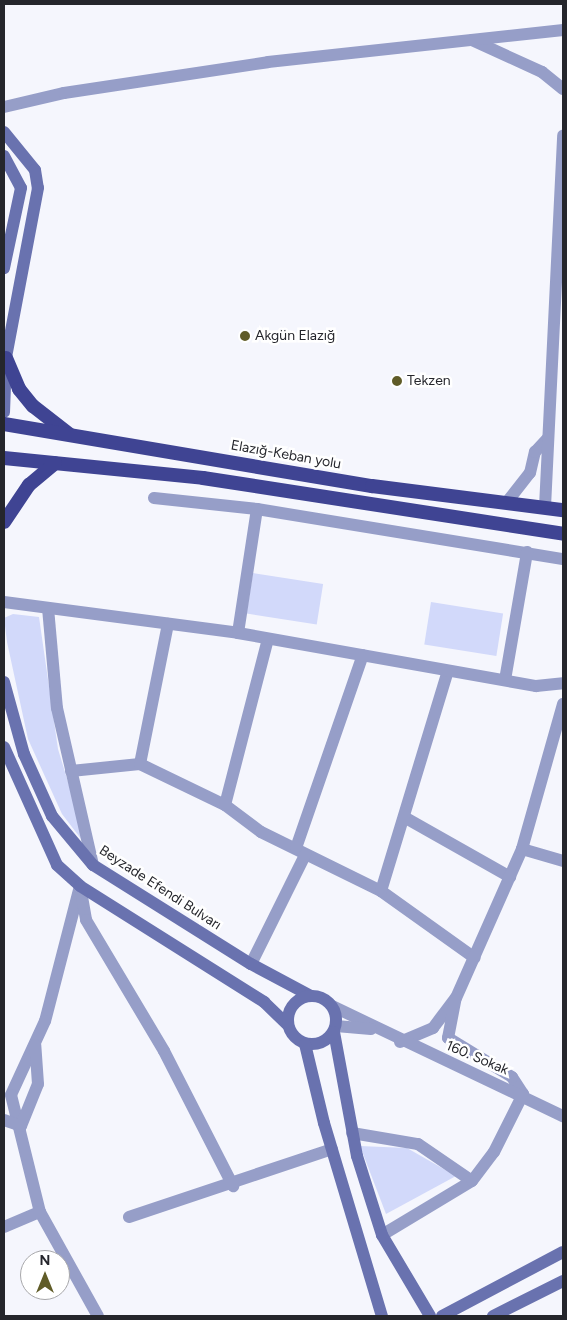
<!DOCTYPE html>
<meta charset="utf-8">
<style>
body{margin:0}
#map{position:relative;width:567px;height:1320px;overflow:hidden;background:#f5f6fd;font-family:Figtree,sans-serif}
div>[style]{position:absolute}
.green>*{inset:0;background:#d2d9fa;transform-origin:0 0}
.minor>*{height:12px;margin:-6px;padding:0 6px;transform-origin:6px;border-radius:6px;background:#969ec8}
.tertiary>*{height:12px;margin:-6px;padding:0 6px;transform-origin:6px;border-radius:6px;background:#969ec8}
.secondary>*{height:12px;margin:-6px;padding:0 6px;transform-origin:6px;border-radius:6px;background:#6972af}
.secondary>.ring{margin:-6px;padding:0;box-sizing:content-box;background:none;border:12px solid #6972af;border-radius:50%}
.trunk>*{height:14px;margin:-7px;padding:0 7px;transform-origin:7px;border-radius:7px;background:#3f4493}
.dots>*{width:14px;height:14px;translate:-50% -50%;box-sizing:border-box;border:2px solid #fff;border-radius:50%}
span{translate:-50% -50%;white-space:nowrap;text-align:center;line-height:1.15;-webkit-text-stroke:5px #fff;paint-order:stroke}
.poi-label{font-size:14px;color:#25262c}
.left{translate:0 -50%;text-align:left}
.street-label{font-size:14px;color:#25262c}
.frame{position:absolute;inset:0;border:5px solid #25262c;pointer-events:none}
.north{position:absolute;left:20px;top:1250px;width:50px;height:50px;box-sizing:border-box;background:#fff;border:1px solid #a8a8ab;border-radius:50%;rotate:0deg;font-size:14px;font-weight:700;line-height:20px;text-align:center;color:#25262c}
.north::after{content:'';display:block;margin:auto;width:18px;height:22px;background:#605c28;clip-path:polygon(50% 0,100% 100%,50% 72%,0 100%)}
</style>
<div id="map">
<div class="green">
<i style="left:253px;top:573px;width:71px;height:41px;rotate:9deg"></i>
<i style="left:431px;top:602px;width:73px;height:43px;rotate:9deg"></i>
<i style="clip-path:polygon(13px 614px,39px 617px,58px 749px,88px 848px,62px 814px,28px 739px,7px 642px,4px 618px)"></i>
<i style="clip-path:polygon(360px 1146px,407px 1148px,456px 1176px,386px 1214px)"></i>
</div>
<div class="minor">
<i style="left:472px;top:40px;width:77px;rotate:24.6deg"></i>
<i style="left:542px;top:72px;width:27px;rotate:39deg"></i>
<i style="left:4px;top:107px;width:62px;rotate:-13.1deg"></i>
<i style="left:64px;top:93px;width:206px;rotate:-8.6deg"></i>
<i style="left:268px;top:62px;width:297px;rotate:-6.2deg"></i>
<i style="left:154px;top:498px;width:104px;rotate:6.1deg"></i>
<i style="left:257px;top:509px;width:310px;rotate:9.3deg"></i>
<i style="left:507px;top:502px;width:37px;rotate:-52deg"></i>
<i style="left:530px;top:473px;width:22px;rotate:-77deg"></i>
<i style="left:535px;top:452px;width:19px;rotate:-47deg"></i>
<i style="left:545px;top:507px;width:372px;rotate:-87.2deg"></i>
<i style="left:48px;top:608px;width:100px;rotate:84.9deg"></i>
<i style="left:57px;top:708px;width:161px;rotate:77.1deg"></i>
<i style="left:238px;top:633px;width:125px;rotate:-81.3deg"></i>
<i style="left:505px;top:680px;width:130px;rotate:-80.2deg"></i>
<i style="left:140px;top:764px;width:143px;rotate:-78.7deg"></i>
<i style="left:71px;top:771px;width:69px;rotate:-5.8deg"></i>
<i style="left:140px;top:764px;width:94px;rotate:25.8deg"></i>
<i style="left:225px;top:805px;width:45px;rotate:36.9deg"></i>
<i style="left:261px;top:832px;width:134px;rotate:26.2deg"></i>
<i style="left:381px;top:891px;width:115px;rotate:35.5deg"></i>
<i style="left:225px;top:805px;width:171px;rotate:-75.5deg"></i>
<i style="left:404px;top:817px;width:122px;rotate:29.5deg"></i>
<i style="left:296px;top:848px;width:204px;rotate:-70.9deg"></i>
<i style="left:522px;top:849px;width:43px;rotate:16.3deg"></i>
<i style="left:80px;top:886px;width:139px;rotate:104.5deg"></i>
<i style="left:45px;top:1021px;width:81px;rotate:114.7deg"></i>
<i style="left:11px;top:1095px;width:121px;rotate:76.1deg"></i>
<i style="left:40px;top:1212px;width:119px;rotate:60.9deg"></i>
<i style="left:81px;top:891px;width:29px;rotate:80deg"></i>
<i style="left:86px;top:920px;width:152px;rotate:59.2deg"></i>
<i style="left:164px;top:1051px;width:152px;rotate:62.9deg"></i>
<i style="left:381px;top:891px;width:230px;rotate:-73.1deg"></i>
<i style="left:251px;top:964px;width:122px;rotate:-63.6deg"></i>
<i style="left:400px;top:1042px;width:36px;rotate:-23deg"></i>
<i style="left:433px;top:1028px;width:38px;rotate:-53deg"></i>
<i style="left:456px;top:998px;width:163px;rotate:-66.1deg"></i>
<i style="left:522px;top:849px;width:151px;rotate:-74.2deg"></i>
<i style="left:4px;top:1120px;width:18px;rotate:19deg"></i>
<i style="left:21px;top:1126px;width:45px;rotate:-68deg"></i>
<i style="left:38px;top:1084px;width:39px;rotate:-94deg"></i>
<i style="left:352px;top:1133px;width:67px;rotate:9.5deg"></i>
<i style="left:418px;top:1144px;width:65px;rotate:34.4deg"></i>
<i style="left:129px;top:1217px;width:214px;rotate:-18.5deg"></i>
<i style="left:4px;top:1227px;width:39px;rotate:-23deg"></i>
<i style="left:382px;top:1235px;width:105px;rotate:-31deg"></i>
<i style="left:472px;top:1181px;width:36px;rotate:-53deg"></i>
<i style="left:494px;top:1152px;width:65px;rotate:-63.4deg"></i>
<i style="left:523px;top:1094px;width:20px;rotate:-123deg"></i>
<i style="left:512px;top:1077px;width:75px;rotate:-148.6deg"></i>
<i style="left:448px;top:1038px;width:38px;rotate:-79deg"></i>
</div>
<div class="tertiary">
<i style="left:4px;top:602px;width:236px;rotate:7.5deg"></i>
<i style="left:238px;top:633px;width:303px;rotate:10.1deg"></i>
<i style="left:536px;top:686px;width:27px;rotate:-6deg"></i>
<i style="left:332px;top:1006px;width:256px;rotate:25.5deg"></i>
<i style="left:336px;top:1026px;width:35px;rotate:5deg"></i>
</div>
<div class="secondary">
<i style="left:4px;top:132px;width:49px;rotate:50.8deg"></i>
<i style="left:35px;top:170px;width:18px;rotate:81deg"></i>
<i style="left:38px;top:188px;width:173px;rotate:100.7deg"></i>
<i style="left:6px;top:358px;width:54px;rotate:92.1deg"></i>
<i style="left:4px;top:156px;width:36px;rotate:62deg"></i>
<i style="left:21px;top:188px;width:82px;rotate:102deg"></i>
<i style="left:4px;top:682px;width:75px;rotate:74.5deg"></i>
<i style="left:24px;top:754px;width:68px;rotate:65.7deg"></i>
<i style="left:52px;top:816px;width:64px;rotate:50.1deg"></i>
<i style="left:93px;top:865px;width:186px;rotate:32.1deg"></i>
<i style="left:251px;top:964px;width:68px;rotate:28.1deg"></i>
<i style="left:4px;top:747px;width:129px;rotate:65.8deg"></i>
<i style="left:57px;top:865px;width:31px;rotate:42deg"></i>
<i style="left:80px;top:886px;width:218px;rotate:32.2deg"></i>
<i style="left:264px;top:1002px;width:33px;rotate:44deg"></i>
<i class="ring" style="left:288px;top:996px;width:36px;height:36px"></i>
<i style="left:334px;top:1032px;width:126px;rotate:79.5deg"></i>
<i style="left:357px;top:1156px;width:83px;rotate:72.4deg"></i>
<i style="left:382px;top:1235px;width:94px;rotate:59.3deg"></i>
<i style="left:305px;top:1044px;width:81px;rotate:76.5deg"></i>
<i style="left:324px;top:1123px;width:202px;rotate:73.3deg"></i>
<i style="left:442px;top:1316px;width:137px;rotate:-27.9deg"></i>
<i style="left:493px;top:1316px;width:78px;rotate:-26.6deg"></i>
</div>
<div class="trunk">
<i style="left:6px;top:358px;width:34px;rotate:67deg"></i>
<i style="left:19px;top:389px;width:22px;rotate:51deg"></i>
<i style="left:33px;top:406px;width:46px;rotate:37.9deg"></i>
<i style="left:4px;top:424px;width:373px;rotate:9.6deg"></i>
<i style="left:372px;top:486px;width:193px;rotate:7.2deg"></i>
<i style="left:4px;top:458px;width:200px;rotate:5.7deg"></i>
<i style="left:203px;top:478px;width:364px;rotate:8.8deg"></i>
<i style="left:4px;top:522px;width:45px;rotate:-56deg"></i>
<i style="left:29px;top:485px;width:34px;rotate:-40deg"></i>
</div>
<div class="dots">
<i style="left:245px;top:336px;background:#605c28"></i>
<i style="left:397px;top:381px;background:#605c28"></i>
</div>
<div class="poi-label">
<span class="left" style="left:255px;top:336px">Akgün Elazığ</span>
<span class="left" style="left:407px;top:381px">Tekzen</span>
</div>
<div class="street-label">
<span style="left:286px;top:455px;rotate:10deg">Elazığ-Keban yolu</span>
<span style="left:160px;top:888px;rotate:33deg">Beyzade Efendi Bulvarı</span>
<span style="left:477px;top:1058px;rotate:23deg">160. Sokak</span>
</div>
<div class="frame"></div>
<div class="north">N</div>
</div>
